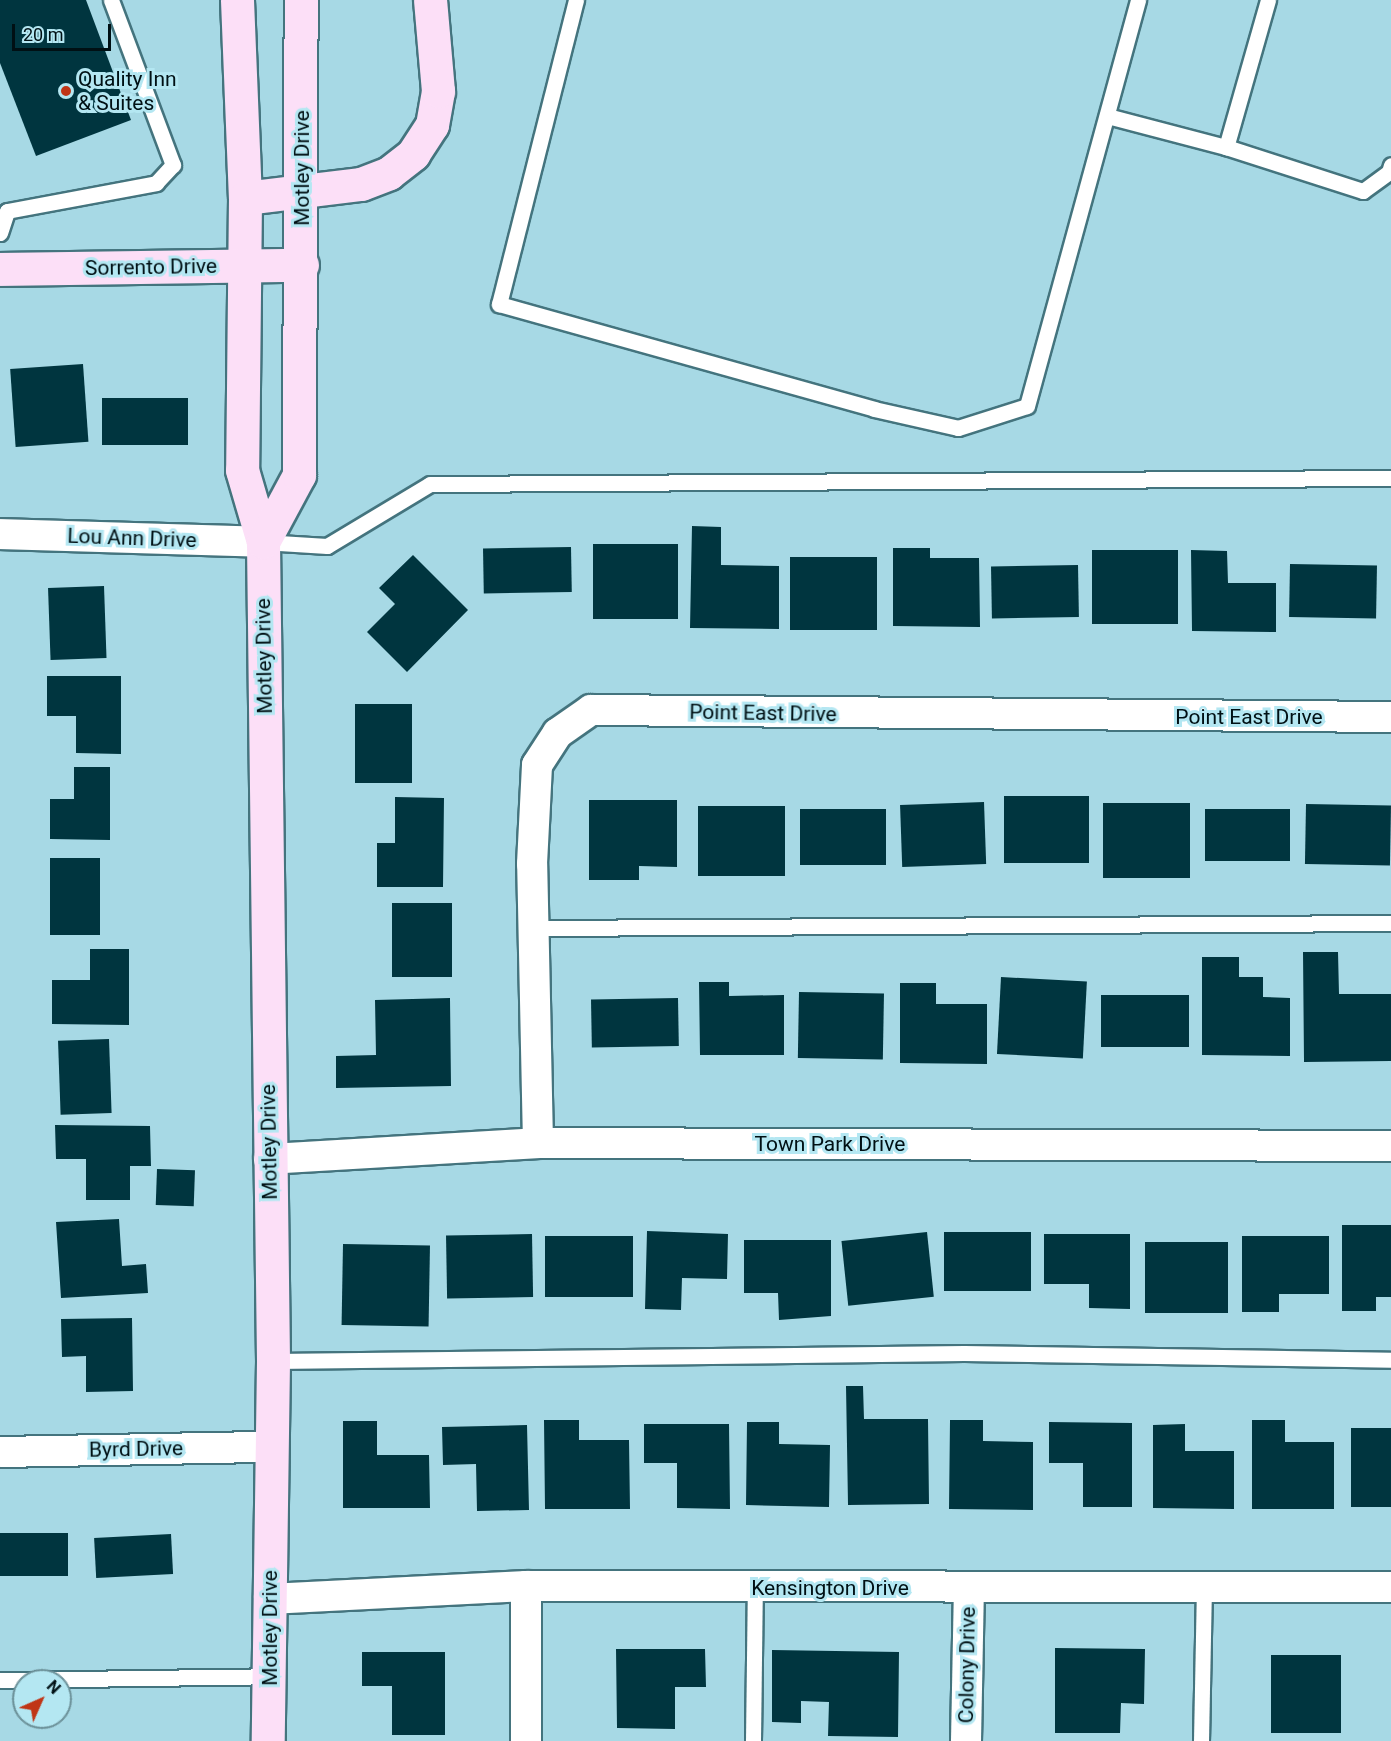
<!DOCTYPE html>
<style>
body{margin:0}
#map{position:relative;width:1391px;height:1741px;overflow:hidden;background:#a7d9e5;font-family:Roboto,sans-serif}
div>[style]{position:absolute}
.building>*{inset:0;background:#00353f;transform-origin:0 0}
.roads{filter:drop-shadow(2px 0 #44747e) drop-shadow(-2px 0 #44747e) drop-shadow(0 2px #44747e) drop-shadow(0 -2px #44747e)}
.service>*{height:15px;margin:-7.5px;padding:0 7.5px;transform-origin:7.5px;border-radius:7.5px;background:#fff}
.minor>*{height:30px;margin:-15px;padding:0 15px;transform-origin:15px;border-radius:15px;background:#fff}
.secondary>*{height:33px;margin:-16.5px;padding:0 16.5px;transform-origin:16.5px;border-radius:16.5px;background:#fcdff7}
.dots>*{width:16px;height:16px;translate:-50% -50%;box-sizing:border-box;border:3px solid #b4e7f2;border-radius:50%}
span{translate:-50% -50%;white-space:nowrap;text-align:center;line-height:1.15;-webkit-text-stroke:6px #b4e7f2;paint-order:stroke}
.poi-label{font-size:21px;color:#001014}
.left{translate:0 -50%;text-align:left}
.street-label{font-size:21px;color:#001014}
.north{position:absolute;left:12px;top:1669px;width:60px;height:60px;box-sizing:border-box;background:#b4e7f2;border:2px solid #6c9199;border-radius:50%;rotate:45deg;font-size:16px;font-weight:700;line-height:24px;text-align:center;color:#001014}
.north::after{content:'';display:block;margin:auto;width:21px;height:27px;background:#c03516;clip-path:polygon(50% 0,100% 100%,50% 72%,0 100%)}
.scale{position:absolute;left:12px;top:24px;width:99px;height:27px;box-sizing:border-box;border:3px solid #001014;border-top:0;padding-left:8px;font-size:18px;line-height:21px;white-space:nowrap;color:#001014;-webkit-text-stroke:4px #b4e7f2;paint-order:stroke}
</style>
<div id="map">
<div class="building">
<i style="clip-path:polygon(0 0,86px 0,131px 120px,36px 156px,0 63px)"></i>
<i style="left:83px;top:364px;width:78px;height:73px;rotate:86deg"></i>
<i style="left:102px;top:398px;width:86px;height:47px"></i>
<i style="clip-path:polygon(692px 526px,721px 527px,721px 565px,779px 566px,779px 629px,690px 628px)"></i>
<i style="left:593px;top:544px;width:85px;height:75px"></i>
<i style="left:571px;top:547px;width:45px;height:88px;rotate:89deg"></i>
<i style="clip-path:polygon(893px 548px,930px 548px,930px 558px,979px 558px,980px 627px,893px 626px)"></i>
<i style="left:1178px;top:550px;width:74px;height:86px;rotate:90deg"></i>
<i style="clip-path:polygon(1191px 550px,1227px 551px,1228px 583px,1276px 583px,1276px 632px,1192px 631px)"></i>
<i style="clip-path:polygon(413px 555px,468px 610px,407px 672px,367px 632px,395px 604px,379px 588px)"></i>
<i style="left:790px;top:557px;width:87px;height:73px"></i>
<i style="left:1290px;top:564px;width:87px;height:53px;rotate:1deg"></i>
<i style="left:1078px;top:565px;width:52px;height:87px;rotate:89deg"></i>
<i style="left:104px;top:586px;width:72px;height:56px;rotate:88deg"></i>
<i style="clip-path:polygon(47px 676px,121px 676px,121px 754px,76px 753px,76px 716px,47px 716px)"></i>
<i style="left:355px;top:704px;width:57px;height:79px"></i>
<i style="clip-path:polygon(74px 767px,110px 767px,110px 840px,50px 839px,50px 799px,74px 799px)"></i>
<i style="left:1004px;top:796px;width:85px;height:67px"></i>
<i style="clip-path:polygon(395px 797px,444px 798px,443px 887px,377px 887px,377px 843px,395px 843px)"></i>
<i style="clip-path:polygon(589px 800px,677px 800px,677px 867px,639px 866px,639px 880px,589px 880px)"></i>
<i style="left:984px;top:802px;width:62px;height:84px;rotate:88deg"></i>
<i style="left:1103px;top:803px;width:87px;height:75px"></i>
<i style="left:1306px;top:804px;width:85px;height:60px;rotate:1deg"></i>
<i style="left:698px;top:806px;width:87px;height:70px"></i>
<i style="left:886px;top:809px;width:56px;height:86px;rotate:90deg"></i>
<i style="left:1205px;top:809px;width:85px;height:52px"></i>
<i style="left:50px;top:858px;width:50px;height:77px"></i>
<i style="left:392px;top:903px;width:60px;height:74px"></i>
<i style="clip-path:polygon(90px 949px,129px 949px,129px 1025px,52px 1024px,52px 980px,90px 980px)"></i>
<i style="clip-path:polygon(1303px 952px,1338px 952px,1339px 994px,1391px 994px,1391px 1061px,1304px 1062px)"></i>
<i style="clip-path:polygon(1202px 957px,1239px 957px,1239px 977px,1263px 977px,1263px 997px,1290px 998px,1290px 1056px,1202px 1055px)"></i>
<i style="left:1001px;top:977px;width:86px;height:77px;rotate:3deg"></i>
<i style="clip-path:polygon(699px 982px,729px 982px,729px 996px,784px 995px,784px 1055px,700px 1055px)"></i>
<i style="clip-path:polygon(900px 983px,936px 983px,936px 1004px,987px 1004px,987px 1064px,900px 1063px)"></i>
<i style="left:799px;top:992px;width:85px;height:66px;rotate:1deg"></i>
<i style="left:1101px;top:995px;width:88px;height:52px"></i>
<i style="clip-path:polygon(450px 998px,451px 1086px,336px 1088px,336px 1056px,376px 1055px,375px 1000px)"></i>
<i style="left:678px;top:998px;width:48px;height:87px;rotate:89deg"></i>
<i style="left:109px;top:1039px;width:74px;height:51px;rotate:88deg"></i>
<i style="clip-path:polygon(55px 1125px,150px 1126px,151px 1166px,130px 1166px,130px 1200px,86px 1200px,86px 1159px,56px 1159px)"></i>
<i style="left:157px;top:1169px;width:38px;height:36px;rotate:2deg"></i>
<i style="clip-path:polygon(119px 1219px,122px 1266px,146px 1264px,148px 1293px,61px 1298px,56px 1222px)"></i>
<i style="clip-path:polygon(1342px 1225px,1391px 1225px,1391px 1297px,1376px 1297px,1376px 1311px,1342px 1311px)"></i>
<i style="clip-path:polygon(647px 1231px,728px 1234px,727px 1279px,682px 1278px,681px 1310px,645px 1309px)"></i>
<i style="left:927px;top:1232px;width:65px;height:86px;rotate:84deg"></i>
<i style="left:944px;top:1232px;width:87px;height:59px"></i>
<i style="left:532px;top:1234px;width:63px;height:86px;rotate:89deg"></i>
<i style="clip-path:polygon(1044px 1234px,1130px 1234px,1130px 1309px,1089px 1308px,1089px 1284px,1044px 1284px)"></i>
<i style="left:545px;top:1236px;width:88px;height:61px"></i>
<i style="clip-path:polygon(1242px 1236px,1329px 1236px,1329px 1294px,1279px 1294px,1279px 1312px,1242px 1312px)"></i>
<i style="clip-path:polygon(744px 1240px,831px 1240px,831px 1316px,779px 1320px,778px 1293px,744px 1293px)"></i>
<i style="left:1145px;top:1242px;width:83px;height:71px"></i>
<i style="left:343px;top:1244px;width:87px;height:81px;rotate:1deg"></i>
<i style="clip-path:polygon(132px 1318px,133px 1391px,86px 1392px,86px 1356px,62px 1357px,61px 1319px)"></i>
<i style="clip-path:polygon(846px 1386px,863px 1386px,864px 1419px,928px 1419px,929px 1504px,848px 1505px)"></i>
<i style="clip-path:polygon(544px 1420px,579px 1420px,579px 1440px,629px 1440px,630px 1509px,545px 1509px)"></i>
<i style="clip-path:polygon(950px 1420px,983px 1420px,983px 1441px,1033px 1442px,1033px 1510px,949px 1509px)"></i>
<i style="clip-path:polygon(1252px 1420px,1285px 1420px,1285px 1442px,1334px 1442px,1334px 1509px,1252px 1509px)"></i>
<i style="clip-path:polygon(343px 1421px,377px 1421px,377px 1455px,429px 1455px,430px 1508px,343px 1508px)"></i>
<i style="clip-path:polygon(747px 1422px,779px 1422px,779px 1444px,830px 1445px,829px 1507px,746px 1505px)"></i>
<i style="clip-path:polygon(1049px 1422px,1132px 1423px,1132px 1507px,1083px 1507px,1083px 1463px,1049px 1463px)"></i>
<i style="clip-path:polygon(644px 1424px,729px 1424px,730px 1509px,677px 1508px,677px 1463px,644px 1463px)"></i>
<i style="clip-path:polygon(1185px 1424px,1185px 1451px,1234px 1451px,1234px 1509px,1153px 1508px,1153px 1425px)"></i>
<i style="clip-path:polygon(527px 1425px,529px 1510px,477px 1511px,476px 1464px,443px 1465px,442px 1427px)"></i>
<i style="left:1391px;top:1428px;width:79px;height:40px;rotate:90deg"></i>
<i style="left:0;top:1533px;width:68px;height:43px"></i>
<i style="left:171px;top:1534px;width:40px;height:77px;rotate:87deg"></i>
<i style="clip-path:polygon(1055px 1648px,1145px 1649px,1144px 1704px,1121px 1703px,1120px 1733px,1055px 1733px)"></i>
<i style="clip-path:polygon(616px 1649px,705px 1649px,706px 1687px,675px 1687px,675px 1729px,617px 1728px)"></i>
<i style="clip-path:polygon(772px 1650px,899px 1652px,898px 1737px,828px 1736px,829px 1702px,801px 1701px,801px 1723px,772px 1722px)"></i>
<i style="clip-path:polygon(362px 1652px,445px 1652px,445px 1735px,392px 1735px,392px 1686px,362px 1686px)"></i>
<i style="left:1271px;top:1655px;width:70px;height:78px"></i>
</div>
<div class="roads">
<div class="service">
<i style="left:576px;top:0;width:314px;rotate:104.2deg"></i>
<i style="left:499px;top:304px;width:389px;rotate:15.6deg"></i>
<i style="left:874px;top:409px;width:86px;rotate:12.7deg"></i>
<i style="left:958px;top:428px;width:72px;rotate:-17.7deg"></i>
<i style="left:1027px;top:406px;width:421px;rotate:-74.7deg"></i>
<i style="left:1268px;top:0;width:153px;rotate:105.9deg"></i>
<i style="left:1226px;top:147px;width:144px;rotate:17.8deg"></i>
<i style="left:1363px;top:191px;width:32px;rotate:-36deg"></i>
<i style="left:1389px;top:172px;width:7px;rotate:-74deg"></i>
<i style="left:1107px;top:116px;width:123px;rotate:14.6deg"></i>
<i style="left:0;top:233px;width:23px;rotate:-72deg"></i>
<i style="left:7px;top:211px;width:152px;rotate:-10.6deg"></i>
<i style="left:156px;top:183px;width:25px;rotate:-47deg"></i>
<i style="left:173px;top:165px;width:176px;rotate:-110.6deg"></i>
<i style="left:263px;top:542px;width:64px;rotate:3.6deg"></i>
<i style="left:327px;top:546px;width:120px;rotate:-31deg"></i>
<i style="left:430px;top:484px;width:961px;rotate:-0.36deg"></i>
<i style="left:533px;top:928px;width:858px;rotate:-0.33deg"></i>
<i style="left:273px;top:1361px;width:691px;rotate:-0.66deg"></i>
<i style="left:964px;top:1353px;width:427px;rotate:0.9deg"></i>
<i style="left:0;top:1680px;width:271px;rotate:-0.8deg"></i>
<i style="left:753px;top:1741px;width:153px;rotate:-89.3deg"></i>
<i style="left:1201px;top:1741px;width:153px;rotate:-88.9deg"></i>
</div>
<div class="minor">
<i style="left:0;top:534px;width:263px;rotate:1.7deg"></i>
<i style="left:538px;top:1143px;width:279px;rotate:-91.2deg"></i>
<i style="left:532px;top:864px;width:99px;rotate:-87.1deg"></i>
<i style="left:537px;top:765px;width:38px;rotate:-57deg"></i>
<i style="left:558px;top:733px;width:40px;rotate:-34.9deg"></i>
<i style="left:591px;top:710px;width:800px;rotate:0.5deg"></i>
<i style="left:269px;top:1159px;width:269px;rotate:-3.4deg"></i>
<i style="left:538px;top:1143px;width:853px;rotate:0.2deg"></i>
<i style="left:0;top:1452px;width:272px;rotate:-1.1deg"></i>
<i style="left:269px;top:1599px;width:257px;rotate:-2.9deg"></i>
<i style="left:526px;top:1586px;width:865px;rotate:0.07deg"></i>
<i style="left:526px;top:1741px;width:155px;rotate:-90deg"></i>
<i style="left:966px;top:1741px;width:152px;rotate:-88.9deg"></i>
</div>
<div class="secondary">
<i style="left:237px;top:0;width:198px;rotate:87.7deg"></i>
<i style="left:245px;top:198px;width:272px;rotate:90.6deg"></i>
<i style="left:242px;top:470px;width:75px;rotate:73.7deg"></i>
<i style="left:263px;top:542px;width:819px;rotate:89.3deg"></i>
<i style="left:273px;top:1361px;width:380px;rotate:90.8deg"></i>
<i style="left:245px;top:198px;width:117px;rotate:-6.9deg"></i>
<i style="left:361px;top:184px;width:30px;rotate:-21deg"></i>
<i style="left:389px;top:173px;width:31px;rotate:-38deg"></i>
<i style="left:413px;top:154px;width:35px;rotate:-57deg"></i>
<i style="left:432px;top:125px;width:35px;rotate:-80deg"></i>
<i style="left:438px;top:91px;width:91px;rotate:-95deg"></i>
<i style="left:0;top:269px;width:302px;rotate:-0.8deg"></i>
<i style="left:263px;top:542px;width:76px;rotate:-61.8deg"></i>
<i style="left:299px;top:475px;width:475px;rotate:-89.8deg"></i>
</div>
</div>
<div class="dots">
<i style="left:66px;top:91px;background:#c03516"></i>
</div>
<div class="poi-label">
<span class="left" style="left:78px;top:91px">Quality Inn<br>&amp; Suites</span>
</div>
<div class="street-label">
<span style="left:302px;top:168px;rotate:-90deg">Motley Drive</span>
<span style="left:151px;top:267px;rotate:-1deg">Sorrento Drive</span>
<span style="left:132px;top:538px;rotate:2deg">Lou Ann Drive</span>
<span style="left:264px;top:656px;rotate:-91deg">Motley Drive</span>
<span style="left:763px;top:713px;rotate:1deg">Point East Drive</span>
<span style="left:1249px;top:717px">Point East Drive</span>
<span style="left:269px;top:1142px;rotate:-91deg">Motley Drive</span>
<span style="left:830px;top:1144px">Town Park Drive</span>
<span style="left:136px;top:1449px;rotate:-1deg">Byrd Drive</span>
<span style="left:830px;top:1588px">Kensington Drive</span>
<span style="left:270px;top:1628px;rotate:-90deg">Motley Drive</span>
<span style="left:967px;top:1665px;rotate:-89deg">Colony Drive</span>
</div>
<div class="north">N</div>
<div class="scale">20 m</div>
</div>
